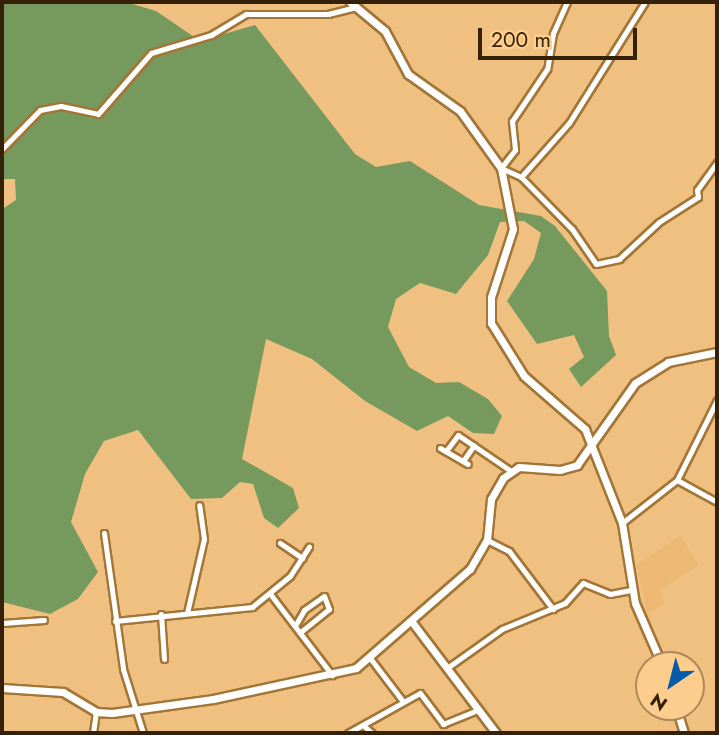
<!DOCTYPE html>
<style>
body{margin:0}
#map{position:relative;width:719px;height:735px;overflow:hidden;background:#f0c081;font-family:Jost,sans-serif}
div>[style]{position:absolute}
.built>*{inset:0;background:#edb872}
.forest>*{inset:0;background:#769a5e}
.roads{filter:drop-shadow(2px 0 #a27637) drop-shadow(-2px 0 #a27637) drop-shadow(0 2px #a27637) drop-shadow(0 -2px #a27637)}
.street>*{height:5px;margin:-2.5px;padding:0 2.5px;transform-origin:2.5px;border-radius:2.5px;background:#fff}
.secondary>*{height:7px;margin:-3.5px;padding:0 3.5px;transform-origin:3.5px;border-radius:3.5px;background:#fff}
span{translate:-50% -50%;white-space:nowrap;text-align:center;line-height:1.15;-webkit-text-stroke:7px #fdcd8e;paint-order:stroke}
.frame{position:absolute;inset:0;border:4px solid #342107;pointer-events:none}
.north{position:absolute;left:635px;top:651px;width:70px;height:70px;box-sizing:border-box;background:#fdcd8e;border:2px solid #ad8858;border-radius:50%;rotate:215deg;font-size:19px;font-weight:700;line-height:28px;text-align:center;color:#342107}
.north::after{content:'';display:block;margin:auto;width:24px;height:32px;background:#065ba9;clip-path:polygon(50% 0,100% 100%,50% 72%,0 100%)}
.scale{position:absolute;left:478px;top:28px;width:159px;height:32px;box-sizing:border-box;border:4px solid #342107;border-top:0;padding-left:9px;font-size:21px;line-height:24px;white-space:nowrap;color:#342107;-webkit-text-stroke:5px #fdcd8e;paint-order:stroke}
</style>
<div id="map">
<div class="built">
<i style="clip-path:polygon(680px 536px,699px 565px,660px 590px,665px 604px,648px 613px,636px 565px)"></i>
</div>
<div class="forest">
<i style="clip-path:polygon(2px 2px,129px 3px,156px 11px,200px 41px,255px 25px,355px 154px,376px 167px,410px 161px,479px 205px,541px 216px,555px 226px,607px 291px,609px 336px,616px 355px,581px 387px,569px 369px,584px 357px,574px 335px,537px 344px,507px 301px,534px 259px,541px 233px,524px 221px,500px 222px,488px 255px,456px 294px,420px 283px,396px 299px,388px 327px,409px 367px,436px 383px,459px 382px,488px 399px,502px 416px,494px 434px,473px 433px,448px 416px,417px 431px,365px 401px,312px 359px,266px 339px,242px 459px,293px 488px,299px 508px,278px 528px,264px 518px,253px 484px,240px 482px,222px 498px,191px 499px,138px 430px,104px 441px,85px 474px,71px 522px,98px 572px,78px 599px,50px 614px,2px 602px,2px 209px,16px 200px,15px 179px,2px 179px)"></i>
</div>
<div class="roads">
<div class="street">
<i style="left:567px;top:2px;width:34px;rotate:114deg"></i>
<i style="left:553px;top:33px;width:36px;rotate:99deg"></i>
<i style="left:547px;top:69px;width:63px;rotate:123.9deg"></i>
<i style="left:512px;top:121px;width:29px;rotate:84deg"></i>
<i style="left:515px;top:150px;width:23px;rotate:128deg"></i>
<i style="left:501px;top:168px;width:22px;rotate:24deg"></i>
<i style="left:521px;top:177px;width:73px;rotate:45.6deg"></i>
<i style="left:572px;top:229px;width:42px;rotate:55.6deg"></i>
<i style="left:596px;top:264px;width:24px;rotate:-12deg"></i>
<i style="left:619px;top:259px;width:54px;rotate:-42.8deg"></i>
<i style="left:659px;top:222px;width:46px;rotate:-32.7deg"></i>
<i style="left:698px;top:197px;width:7px;rotate:-98deg"></i>
<i style="left:697px;top:190px;width:34px;rotate:-54deg"></i>
<i style="left:2px;top:149px;width:54px;rotate:-45.7deg"></i>
<i style="left:40px;top:110px;width:21px;rotate:-11deg"></i>
<i style="left:61px;top:106px;width:38px;rotate:12deg"></i>
<i style="left:98px;top:114px;width:81px;rotate:-49deg"></i>
<i style="left:151px;top:53px;width:63px;rotate:-16.7deg"></i>
<i style="left:211px;top:35px;width:41px;rotate:-31deg"></i>
<i style="left:246px;top:14px;width:82px"></i>
<i style="left:328px;top:14px;width:30px;rotate:-14deg"></i>
<i style="left:521px;top:177px;width:72px;rotate:-48.4deg"></i>
<i style="left:569px;top:123px;width:143px;rotate:-57.9deg"></i>
<i style="left:440px;top:448px;width:32px;rotate:30deg"></i>
<i style="left:446px;top:451px;width:20px;rotate:-53deg"></i>
<i style="left:458px;top:435px;width:64px;rotate:34.2deg"></i>
<i style="left:463px;top:461px;width:19px;rotate:-55deg"></i>
<i style="left:677px;top:480px;width:46px;rotate:28.8deg"></i>
<i style="left:622px;top:523px;width:70px;rotate:-38deg"></i>
<i style="left:677px;top:480px;width:89px;rotate:-63.4deg"></i>
<i style="left:104px;top:533px;width:137px;rotate:82deg"></i>
<i style="left:123px;top:669px;width:67px;rotate:72.6deg"></i>
<i style="left:487px;top:540px;width:25px;rotate:27deg"></i>
<i style="left:509px;top:551px;width:73px;rotate:52.8deg"></i>
<i style="left:280px;top:543px;width:27px;rotate:34deg"></i>
<i style="left:271px;top:595px;width:101px;rotate:52.7deg"></i>
<i style="left:187px;top:613px;width:76px;rotate:-77.1deg"></i>
<i style="left:204px;top:539px;width:34px;rotate:-98deg"></i>
<i style="left:161px;top:614px;width:45px;rotate:86.2deg"></i>
<i style="left:115px;top:621px;width:138px;rotate:-5.8deg"></i>
<i style="left:252px;top:607px;width:49px;rotate:-39.2deg"></i>
<i style="left:290px;top:576px;width:35px;rotate:-57deg"></i>
<i style="left:2px;top:623px;width:42px;rotate:-4.1deg"></i>
<i style="left:296px;top:624px;width:16px;rotate:-60deg"></i>
<i style="left:304px;top:610px;width:24px;rotate:-35deg"></i>
<i style="left:324px;top:596px;width:14px;rotate:69deg"></i>
<i style="left:329px;top:609px;width:36px;rotate:141deg"></i>
<i style="left:370px;top:658px;width:53px;rotate:52.7deg"></i>
<i style="left:447px;top:668px;width:67px;rotate:-35.3deg"></i>
<i style="left:502px;top:629px;width:68px;rotate:-22.4deg"></i>
<i style="left:565px;top:603px;width:27px;rotate:-48deg"></i>
<i style="left:583px;top:583px;width:29px;rotate:22deg"></i>
<i style="left:610px;top:594px;width:21px;rotate:-11deg"></i>
<i style="left:443px;top:724px;width:38px;rotate:-22deg"></i>
<i style="left:363px;top:725px;width:12px;rotate:42deg"></i>
<i style="left:93px;top:733px;width:21px;rotate:-82deg"></i>
<i style="left:348px;top:733px;width:82px;rotate:-29.1deg"></i>
<i style="left:420px;top:693px;width:39px;rotate:53deg"></i>
</div>
<div class="secondary">
<i style="left:350px;top:2px;width:45px;rotate:39.6deg"></i>
<i style="left:385px;top:31px;width:49px;rotate:61.9deg"></i>
<i style="left:408px;top:74px;width:64px;rotate:35.4deg"></i>
<i style="left:460px;top:111px;width:70px;rotate:54.3deg"></i>
<i style="left:501px;top:168px;width:62px;rotate:78.9deg"></i>
<i style="left:513px;top:229px;width:71px;rotate:107.9deg"></i>
<i style="left:491px;top:297px;width:26px;rotate:90deg"></i>
<i style="left:491px;top:323px;width:62px;rotate:58.1deg"></i>
<i style="left:524px;top:376px;width:81px;rotate:41deg"></i>
<i style="left:585px;top:429px;width:101px;rotate:68.5deg"></i>
<i style="left:622px;top:523px;width:81px;rotate:80.8deg"></i>
<i style="left:635px;top:603px;width:68px;rotate:66.5deg"></i>
<i style="left:412px;top:622px;width:139px;rotate:52.9deg"></i>
<i style="left:2px;top:688px;width:61px;rotate:3.8deg"></i>
<i style="left:63px;top:692px;width:39px;rotate:31deg"></i>
<i style="left:96px;top:712px;width:16px;rotate:4deg"></i>
<i style="left:112px;top:713px;width:102px;rotate:-7.9deg"></i>
<i style="left:213px;top:699px;width:146px;rotate:-12.2deg"></i>
<i style="left:356px;top:668px;width:151px;rotate:-41deg"></i>
<i style="left:470px;top:569px;width:34px;rotate:-60deg"></i>
<i style="left:487px;top:540px;width:41px;rotate:-84.4deg"></i>
<i style="left:491px;top:499px;width:24px;rotate:-60deg"></i>
<i style="left:503px;top:478px;width:19px;rotate:-35deg"></i>
<i style="left:519px;top:467px;width:41px;rotate:4.2deg"></i>
<i style="left:560px;top:470px;width:18px;rotate:-16deg"></i>
<i style="left:577px;top:465px;width:100px;rotate:-54.7deg"></i>
<i style="left:635px;top:383px;width:39px;rotate:-32deg"></i>
<i style="left:668px;top:362px;width:50px;rotate:-11.5deg"></i>
<i style="left:676px;top:707px;width:27px;rotate:73deg"></i>
</div>
</div>
<div class="frame"></div>
<div class="north">N</div>
<div class="scale">200 m</div>
</div>
